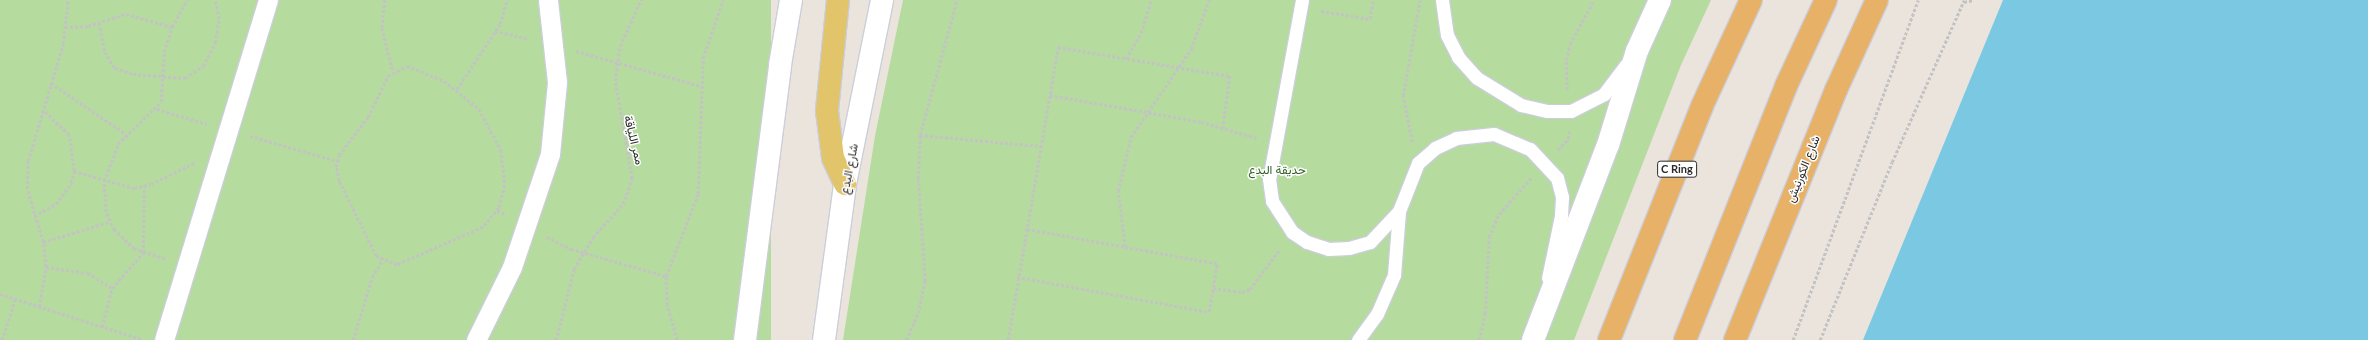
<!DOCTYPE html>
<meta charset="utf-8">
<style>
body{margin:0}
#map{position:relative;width:2368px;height:340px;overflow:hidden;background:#eae4dd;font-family:Lato,Vazirmatn,sans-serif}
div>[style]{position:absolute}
.green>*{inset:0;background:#b5db9f;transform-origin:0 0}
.water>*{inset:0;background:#7bc8e2}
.path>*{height:2.5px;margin-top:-1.25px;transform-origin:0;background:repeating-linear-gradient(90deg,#c3c3c3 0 3px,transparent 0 5px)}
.roads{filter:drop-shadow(1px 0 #cbceda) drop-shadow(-1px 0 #cbceda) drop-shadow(0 1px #cbceda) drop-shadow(0 -1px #cbceda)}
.service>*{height:13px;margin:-6.5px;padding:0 6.5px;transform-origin:6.5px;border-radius:6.5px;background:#fff}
.pedestrian>*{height:19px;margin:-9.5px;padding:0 9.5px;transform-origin:9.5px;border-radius:9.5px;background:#fff}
.minor>*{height:22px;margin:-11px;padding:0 11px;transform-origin:11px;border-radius:11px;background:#fff}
.secondary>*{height:22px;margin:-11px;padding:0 11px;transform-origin:11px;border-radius:11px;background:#fff}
.primary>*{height:22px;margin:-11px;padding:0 11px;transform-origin:11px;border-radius:11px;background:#e2c46b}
.trunk>*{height:22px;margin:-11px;padding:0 11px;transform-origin:11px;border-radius:11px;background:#e8b168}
span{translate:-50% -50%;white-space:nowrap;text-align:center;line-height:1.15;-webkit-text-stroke:3px #fff;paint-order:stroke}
.shield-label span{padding:1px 3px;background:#fff;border:1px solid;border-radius:3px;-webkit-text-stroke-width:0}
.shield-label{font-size:11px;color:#2a2a2a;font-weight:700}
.street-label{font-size:12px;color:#2a2a2a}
.park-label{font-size:12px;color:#2f5f21}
</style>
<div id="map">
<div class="green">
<i style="left:0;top:0;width:771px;height:340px"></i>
<i style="clip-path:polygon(903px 0,1711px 0,1681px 65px,1574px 340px,843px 340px,875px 136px)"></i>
</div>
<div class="water">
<i style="clip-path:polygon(2003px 0,2368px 0,2368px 340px,1863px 340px)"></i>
</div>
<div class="path">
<i style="left:385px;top:0;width:28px;rotate:96deg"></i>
<i style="left:382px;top:28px;width:44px;rotate:75.7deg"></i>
<i style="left:1964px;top:2px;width:10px;rotate:-11deg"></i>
<i style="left:1321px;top:11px;width:50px;rotate:9.3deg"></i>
<i style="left:1370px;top:19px;width:19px;rotate:-81deg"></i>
<i style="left:99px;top:23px;width:30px;rotate:78deg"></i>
<i style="left:105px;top:52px;width:19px;rotate:58deg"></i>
<i style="left:115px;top:68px;width:19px;rotate:18deg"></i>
<i style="left:133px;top:74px;width:52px;rotate:4.4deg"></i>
<i style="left:185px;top:78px;width:22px;rotate:-34deg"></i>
<i style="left:203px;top:66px;width:26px;rotate:-62deg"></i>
<i style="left:215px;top:43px;width:24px;rotate:-81deg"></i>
<i style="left:219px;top:19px;width:19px;rotate:-102deg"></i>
<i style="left:65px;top:27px;width:23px;rotate:-2deg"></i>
<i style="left:88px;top:26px;width:40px;rotate:-18deg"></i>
<i style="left:126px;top:14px;width:48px;rotate:15.8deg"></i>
<i style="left:495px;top:31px;width:35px;rotate:13deg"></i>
<i style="left:576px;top:51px;width:130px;rotate:15.6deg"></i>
<i style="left:1126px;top:59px;width:30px;rotate:-60deg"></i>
<i style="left:1141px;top:33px;width:34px;rotate:-73deg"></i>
<i style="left:407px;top:66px;width:40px;rotate:22deg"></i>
<i style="left:444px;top:81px;width:45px;rotate:38.7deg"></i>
<i style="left:479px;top:109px;width:47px;rotate:61.8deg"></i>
<i style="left:501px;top:150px;width:35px;rotate:83deg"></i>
<i style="left:505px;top:185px;width:24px;rotate:105deg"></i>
<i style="left:499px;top:208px;width:25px;rotate:130deg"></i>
<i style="left:483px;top:227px;width:94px;rotate:156.2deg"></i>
<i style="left:397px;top:265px;width:23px;rotate:-157deg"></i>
<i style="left:376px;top:256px;width:84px;rotate:-116.3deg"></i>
<i style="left:339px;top:181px;width:14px;rotate:-102deg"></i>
<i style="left:336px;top:167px;width:12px;rotate:-76deg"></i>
<i style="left:339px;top:155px;width:48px;rotate:-52.7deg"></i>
<i style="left:368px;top:117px;width:46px;rotate:-64deg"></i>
<i style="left:388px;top:76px;width:21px;rotate:-28deg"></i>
<i style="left:51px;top:83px;width:91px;rotate:34.2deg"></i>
<i style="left:457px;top:89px;width:78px;rotate:-56.5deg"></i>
<i style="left:500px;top:24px;width:25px;rotate:-74deg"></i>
<i style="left:1567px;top:90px;width:30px;rotate:-92deg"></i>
<i style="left:1566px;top:60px;width:16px;rotate:-76deg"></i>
<i style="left:1570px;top:44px;width:50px;rotate:-61.4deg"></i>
<i style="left:1050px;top:95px;width:153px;rotate:10.1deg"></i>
<i style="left:1201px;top:122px;width:58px;rotate:15.9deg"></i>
<i style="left:157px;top:109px;width:52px;rotate:16.7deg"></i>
<i style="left:920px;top:135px;width:121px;rotate:5.2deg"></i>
<i style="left:250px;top:136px;width:91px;rotate:16deg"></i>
<i style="left:1412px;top:142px;width:47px;rotate:-101.1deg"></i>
<i style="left:1403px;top:96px;width:97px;rotate:-80deg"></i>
<i style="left:1558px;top:150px;width:15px;rotate:-48deg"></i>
<i style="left:1568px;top:139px;width:8px;rotate:-83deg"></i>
<i style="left:74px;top:171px;width:62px;rotate:15.8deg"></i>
<i style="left:134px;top:188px;width:17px;rotate:-13deg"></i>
<i style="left:151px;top:184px;width:48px;rotate:-26deg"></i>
<i style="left:497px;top:211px;width:9px;rotate:18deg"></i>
<i style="left:34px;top:216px;width:25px;rotate:-29deg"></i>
<i style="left:56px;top:204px;width:26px;rotate:-54deg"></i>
<i style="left:71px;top:183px;width:12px;rotate:-76deg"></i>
<i style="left:74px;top:171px;width:36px;rotate:-98deg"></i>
<i style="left:69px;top:135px;width:36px;rotate:-136deg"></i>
<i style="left:547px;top:237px;width:27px;rotate:27deg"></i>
<i style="left:571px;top:249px;width:99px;rotate:15.9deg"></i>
<i style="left:43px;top:242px;width:69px;rotate:-16.9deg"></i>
<i style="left:1125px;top:247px;width:56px;rotate:-97.1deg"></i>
<i style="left:1118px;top:191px;width:56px;rotate:-76.5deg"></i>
<i style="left:1131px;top:137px;width:107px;rotate:-55.7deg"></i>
<i style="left:1191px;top:49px;width:52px;rotate:-69.8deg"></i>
<i style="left:165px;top:259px;width:33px;rotate:-162deg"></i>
<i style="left:134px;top:249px;width:28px;rotate:-136deg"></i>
<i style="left:114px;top:230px;width:20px;rotate:-114deg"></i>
<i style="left:106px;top:212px;width:31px;rotate:-94deg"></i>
<i style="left:104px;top:181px;width:40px;rotate:-69deg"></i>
<i style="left:118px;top:144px;width:60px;rotate:-44.3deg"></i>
<i style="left:161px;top:102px;width:50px;rotate:-86.6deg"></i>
<i style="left:164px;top:52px;width:26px;rotate:-72deg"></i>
<i style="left:172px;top:27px;width:31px;rotate:-61deg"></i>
<i style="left:46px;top:267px;width:42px;rotate:8.1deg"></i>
<i style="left:88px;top:273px;width:28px;rotate:32deg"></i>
<i style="left:1017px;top:277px;width:195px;rotate:10.3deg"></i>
<i style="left:1209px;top:312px;width:49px;rotate:-80.5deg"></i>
<i style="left:1217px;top:264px;width:195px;rotate:-169.7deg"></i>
<i style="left:1213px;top:288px;width:29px;rotate:8deg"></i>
<i style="left:1242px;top:292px;width:9px;rotate:-21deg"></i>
<i style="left:1250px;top:289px;width:50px;rotate:-53.1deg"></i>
<i style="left:0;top:294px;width:148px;rotate:17.7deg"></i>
<i style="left:39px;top:307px;width:41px;rotate:-80.1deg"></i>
<i style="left:46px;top:267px;width:25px;rotate:-97deg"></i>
<i style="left:43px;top:242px;width:55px;rotate:-106.8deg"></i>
<i style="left:27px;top:189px;width:28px;rotate:-88deg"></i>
<i style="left:28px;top:161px;width:122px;rotate:-73.3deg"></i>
<i style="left:63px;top:44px;width:44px;rotate:-83.5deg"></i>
<i style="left:102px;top:327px;width:40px;rotate:-75.6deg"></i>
<i style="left:112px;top:288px;width:47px;rotate:-48.5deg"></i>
<i style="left:143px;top:253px;width:67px;rotate:-89.1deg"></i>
<i style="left:2px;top:340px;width:43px;rotate:-72.4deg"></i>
<i style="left:353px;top:340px;width:66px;rotate:-73.2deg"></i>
<i style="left:372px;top:277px;width:19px;rotate:-58deg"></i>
<i style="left:556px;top:340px;width:73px;rotate:-75.8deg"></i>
<i style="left:574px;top:269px;width:37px;rotate:-59deg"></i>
<i style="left:593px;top:237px;width:45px;rotate:-47.7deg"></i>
<i style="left:623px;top:204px;width:27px;rotate:-70deg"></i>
<i style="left:632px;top:179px;width:99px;rotate:-99.8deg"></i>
<i style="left:615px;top:81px;width:35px;rotate:-82deg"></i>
<i style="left:620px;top:46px;width:51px;rotate:-65.5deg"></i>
<i style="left:677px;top:340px;width:36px;rotate:-106deg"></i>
<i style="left:667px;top:305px;width:29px;rotate:-92deg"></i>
<i style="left:666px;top:276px;width:88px;rotate:-68.7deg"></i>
<i style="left:698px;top:194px;width:136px;rotate:-87.9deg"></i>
<i style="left:703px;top:58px;width:61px;rotate:-71deg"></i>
<i style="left:906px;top:340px;width:30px;rotate:-66deg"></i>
<i style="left:918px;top:313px;width:33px;rotate:-78deg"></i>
<i style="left:925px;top:281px;width:102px;rotate:-93.9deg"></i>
<i style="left:918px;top:179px;width:44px;rotate:-87.4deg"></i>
<i style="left:920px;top:135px;width:140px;rotate:-74.7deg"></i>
<i style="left:1008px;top:340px;width:297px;rotate:-80.3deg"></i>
<i style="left:1058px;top:47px;width:174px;rotate:9.6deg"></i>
<i style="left:1230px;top:76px;width:52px;rotate:97.7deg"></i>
<i style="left:1479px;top:340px;width:27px;rotate:-77deg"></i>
<i style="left:1485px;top:314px;width:77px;rotate:-87deg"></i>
<i style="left:1489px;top:237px;width:25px;rotate:-67deg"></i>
<i style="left:1499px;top:214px;width:48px;rotate:-48.4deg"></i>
<i style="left:1793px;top:340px;width:362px;rotate:-69.8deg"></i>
<i style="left:1820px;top:340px;width:192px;rotate:-68deg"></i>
<i style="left:1892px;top:162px;width:177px;rotate:-66deg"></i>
</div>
<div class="roads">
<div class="service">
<i style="left:1302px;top:0;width:182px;rotate:100.4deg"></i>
<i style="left:1269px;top:179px;width:22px;rotate:82deg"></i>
<i style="left:1272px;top:201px;width:37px;rotate:57deg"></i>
<i style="left:1292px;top:232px;width:18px;rotate:34deg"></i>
<i style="left:1307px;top:242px;width:22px;rotate:18deg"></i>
<i style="left:1328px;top:249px;width:21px;rotate:-3deg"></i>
<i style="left:1349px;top:248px;width:22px;rotate:-16deg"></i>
<i style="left:1370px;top:242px;width:42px;rotate:-46.9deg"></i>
<i style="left:1399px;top:211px;width:52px;rotate:-68.4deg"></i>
<i style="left:1418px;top:163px;width:23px;rotate:-41deg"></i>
<i style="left:1435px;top:148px;width:23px;rotate:-25deg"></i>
<i style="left:1456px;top:138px;width:38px;rotate:-6deg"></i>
<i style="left:1494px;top:134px;width:39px;rotate:23deg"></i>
<i style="left:1530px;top:149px;width:40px;rotate:47deg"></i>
<i style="left:1557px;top:178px;width:20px;rotate:75deg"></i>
<i style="left:1562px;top:197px;width:19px;rotate:93deg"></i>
<i style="left:1561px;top:216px;width:63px;rotate:101.8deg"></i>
<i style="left:1442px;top:0;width:35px;rotate:82deg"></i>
<i style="left:1447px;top:35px;width:25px;rotate:63deg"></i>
<i style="left:1458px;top:57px;width:28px;rotate:48deg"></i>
<i style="left:1477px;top:78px;width:52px;rotate:31.5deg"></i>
<i style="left:1521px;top:105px;width:27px;rotate:13deg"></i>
<i style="left:1547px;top:111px;width:24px"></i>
<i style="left:1571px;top:111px;width:37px;rotate:-27deg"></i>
<i style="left:1604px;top:94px;width:36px;rotate:-53deg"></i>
<i style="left:1358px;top:340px;width:32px;rotate:-54deg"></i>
<i style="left:1377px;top:314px;width:43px;rotate:-66.4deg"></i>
<i style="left:1394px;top:275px;width:64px;rotate:-85.5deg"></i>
</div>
<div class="pedestrian">
<i style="left:164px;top:340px;width:356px;rotate:-73deg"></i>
<i style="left:476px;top:340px;width:81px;rotate:-63.7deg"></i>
<i style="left:512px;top:267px;width:119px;rotate:-71.4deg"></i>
<i style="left:550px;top:154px;width:72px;rotate:-84.4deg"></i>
<i style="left:557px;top:82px;width:82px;rotate:-96.3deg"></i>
</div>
<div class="minor">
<i style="left:1533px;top:340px;width:209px;rotate:-69deg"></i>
<i style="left:1608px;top:145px;width:98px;rotate:-72.9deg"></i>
<i style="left:1637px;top:51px;width:56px;rotate:-65.7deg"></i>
</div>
<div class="secondary">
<i style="left:745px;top:340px;width:277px;rotate:-82.7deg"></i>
<i style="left:780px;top:65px;width:66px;rotate:-80.4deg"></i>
<i style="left:824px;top:340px;width:157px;rotate:-82.3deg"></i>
<i style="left:845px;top:184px;width:188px;rotate:-78.6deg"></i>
</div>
<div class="primary">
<i style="left:838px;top:0;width:112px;rotate:95.7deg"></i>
<i style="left:827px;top:111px;width:47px;rotate:82.7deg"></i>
<i style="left:833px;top:158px;width:29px;rotate:65deg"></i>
</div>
<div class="trunk">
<i style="left:1609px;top:340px;width:252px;rotate:-68.3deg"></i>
<i style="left:1702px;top:106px;width:117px;rotate:-65.2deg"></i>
<i style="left:1685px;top:340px;width:273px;rotate:-68.3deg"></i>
<i style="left:1786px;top:86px;width:95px;rotate:-65.1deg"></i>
<i style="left:1735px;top:340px;width:270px;rotate:-68deg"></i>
<i style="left:1836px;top:90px;width:99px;rotate:-65.5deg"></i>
</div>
</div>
<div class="shield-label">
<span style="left:1677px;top:169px">C Ring</span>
</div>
<div class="street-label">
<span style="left:634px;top:140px;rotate:76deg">ممر اللياقة</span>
<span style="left:849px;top:169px;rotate:-79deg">شارع البدع</span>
<span style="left:1803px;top:169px;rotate:-68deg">شارع الكورنيش</span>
</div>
<div class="park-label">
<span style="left:1277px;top:170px">حديقة البدع</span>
</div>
</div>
